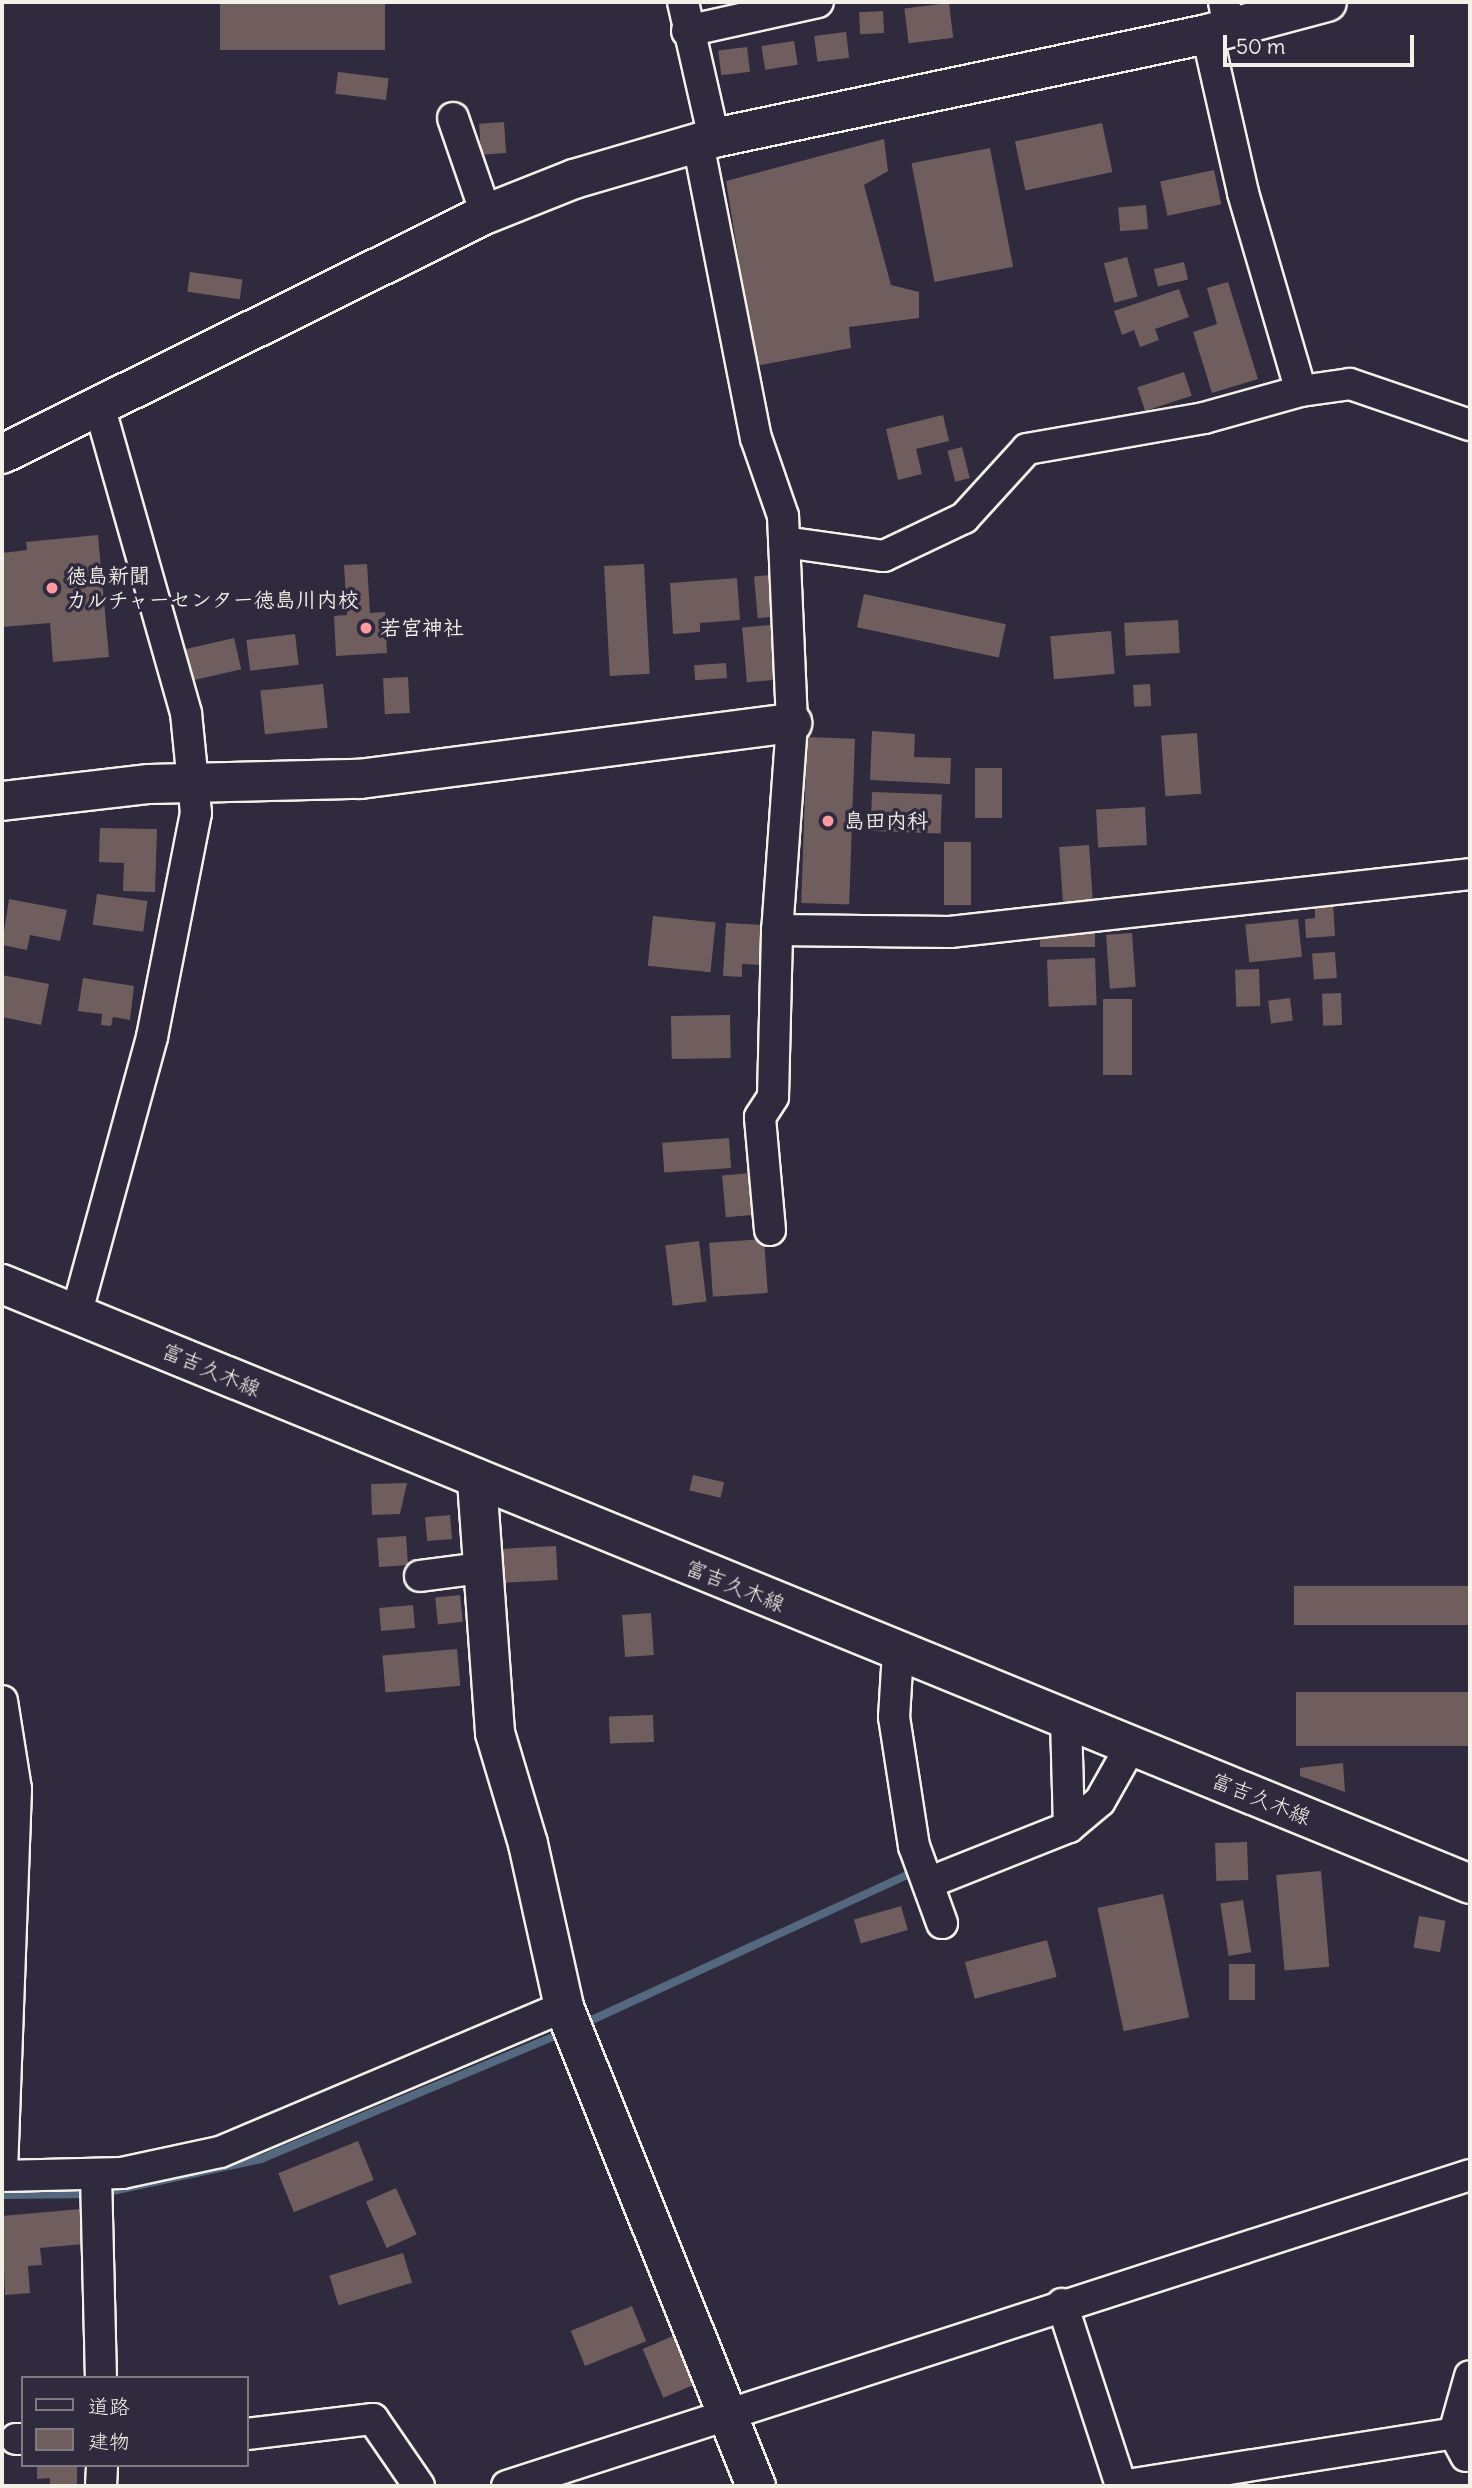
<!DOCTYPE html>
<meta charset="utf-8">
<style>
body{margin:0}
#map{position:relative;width:1472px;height:2488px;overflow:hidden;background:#2f2a3d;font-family:Delius,"Klee One",sans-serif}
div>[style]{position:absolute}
.stream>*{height:8px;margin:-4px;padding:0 4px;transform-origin:4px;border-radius:4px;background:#54687f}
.building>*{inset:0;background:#705d5d;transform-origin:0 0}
.roads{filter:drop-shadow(2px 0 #f4f1e8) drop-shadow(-2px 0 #f4f1e8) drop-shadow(0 2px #f4f1e8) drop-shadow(0 -2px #f4f1e8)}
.street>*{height:30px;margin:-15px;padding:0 15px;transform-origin:15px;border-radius:15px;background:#2f2a3d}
.secondary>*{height:38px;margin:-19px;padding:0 19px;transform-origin:19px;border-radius:19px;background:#2f2a3d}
.dots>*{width:19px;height:19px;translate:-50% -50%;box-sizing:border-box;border:4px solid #2f2a3d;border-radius:50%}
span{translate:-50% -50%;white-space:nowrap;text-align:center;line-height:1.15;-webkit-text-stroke:7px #2f2a3d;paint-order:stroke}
.poi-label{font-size:21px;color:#f4f1e8;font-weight:700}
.left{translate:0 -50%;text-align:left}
.street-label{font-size:21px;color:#f4f1e8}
.frame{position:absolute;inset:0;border:4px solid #f4f1e8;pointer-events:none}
.legend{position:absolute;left:21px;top:2376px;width:228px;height:91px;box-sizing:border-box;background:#2f2a3d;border:2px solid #7e7a81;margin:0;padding:9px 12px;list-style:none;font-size:21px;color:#f4f1e8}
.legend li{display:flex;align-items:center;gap:14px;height:35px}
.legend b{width:35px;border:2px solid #7e7a81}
.scale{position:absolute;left:1223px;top:35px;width:191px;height:32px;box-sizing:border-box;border:4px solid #f4f1e8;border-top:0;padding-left:9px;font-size:21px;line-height:24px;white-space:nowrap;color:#f4f1e8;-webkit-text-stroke:5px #2f2a3d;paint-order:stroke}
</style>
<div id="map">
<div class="stream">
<i style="left:583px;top:2024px;width:366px;rotate:-24.7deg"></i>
<i style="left:103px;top:2193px;width:162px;rotate:-12.1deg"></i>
<i style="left:261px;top:2159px;width:329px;rotate:-22.7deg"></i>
<i style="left:2px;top:2195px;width:88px;rotate:-0.7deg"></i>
</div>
<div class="building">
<i style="left:220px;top:2px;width:165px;height:48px"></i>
<i style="left:949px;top:3px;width:35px;height:45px;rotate:83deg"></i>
<i style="left:883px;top:11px;width:22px;height:24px;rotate:87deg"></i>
<i style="left:846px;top:32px;width:26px;height:32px;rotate:83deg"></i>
<i style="left:794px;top:41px;width:24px;height:33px;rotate:81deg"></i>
<i style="left:747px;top:47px;width:25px;height:29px;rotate:83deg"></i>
<i style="left:338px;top:72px;width:51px;height:22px;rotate:7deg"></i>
<i style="left:504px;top:122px;width:31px;height:25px;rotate:86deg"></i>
<i style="left:1102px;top:123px;width:50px;height:89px;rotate:78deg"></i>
<i style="clip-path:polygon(884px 139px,888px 171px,864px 185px,891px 285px,919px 292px,919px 318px,849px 327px,851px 348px,756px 366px,726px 181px)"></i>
<i style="left:990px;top:148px;width:121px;height:80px;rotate:79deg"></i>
<i style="left:1214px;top:170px;width:35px;height:55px;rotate:78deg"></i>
<i style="left:1146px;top:205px;width:24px;height:28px;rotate:85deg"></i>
<i style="left:1127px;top:257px;width:41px;height:24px;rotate:75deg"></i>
<i style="left:1184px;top:262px;width:18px;height:31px;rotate:77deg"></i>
<i style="left:190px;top:272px;width:53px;height:20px;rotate:8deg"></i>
<i style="clip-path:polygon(1228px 282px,1258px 379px,1212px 393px,1193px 332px,1217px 324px,1207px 288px)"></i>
<i style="clip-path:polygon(1179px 289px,1189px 317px,1155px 329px,1159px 340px,1140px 347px,1134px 330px,1122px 335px,1114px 311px)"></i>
<i style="left:1184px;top:372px;width:25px;height:49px;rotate:72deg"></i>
<i style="clip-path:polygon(943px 415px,949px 441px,916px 449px,922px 474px,898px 480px,886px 429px)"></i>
<i style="left:962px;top:447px;width:32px;height:15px;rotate:76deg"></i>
<i style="clip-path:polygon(98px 535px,109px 657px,53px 662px,50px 623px,2px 627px,2px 553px,27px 550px,26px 542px)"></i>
<i style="clip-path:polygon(367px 564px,370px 613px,385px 612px,387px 653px,336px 656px,334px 616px,347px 615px,344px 565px)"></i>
<i style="left:644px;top:564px;width:110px;height:40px;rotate:87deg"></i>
<i style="left:770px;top:575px;width:42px;height:16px;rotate:85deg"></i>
<i style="clip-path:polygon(737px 578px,740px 620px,700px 623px,700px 632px,673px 634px,670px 583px)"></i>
<i style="left:864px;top:594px;width:145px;height:34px;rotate:12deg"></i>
<i style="left:1178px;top:620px;width:33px;height:54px;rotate:87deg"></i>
<i style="left:771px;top:625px;width:55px;height:29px;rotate:85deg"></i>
<i style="left:1111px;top:631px;width:43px;height:61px;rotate:85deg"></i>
<i style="left:295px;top:634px;width:31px;height:49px;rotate:83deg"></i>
<i style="left:234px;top:638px;width:32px;height:57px;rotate:77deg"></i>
<i style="left:726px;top:663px;width:15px;height:32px;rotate:86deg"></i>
<i style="left:408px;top:677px;width:36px;height:25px;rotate:87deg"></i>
<i style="left:323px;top:684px;width:44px;height:63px;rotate:84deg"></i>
<i style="left:1150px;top:684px;width:22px;height:17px;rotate:87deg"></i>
<i style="clip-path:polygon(872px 731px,915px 734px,914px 757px,951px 758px,950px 784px,870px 780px)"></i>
<i style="left:1197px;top:733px;width:61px;height:36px;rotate:86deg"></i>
<i style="left:807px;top:737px;width:48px;height:166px;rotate:2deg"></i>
<i style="left:975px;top:768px;width:27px;height:50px"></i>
<i style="left:872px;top:792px;width:70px;height:39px;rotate:2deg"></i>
<i style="left:1145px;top:807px;width:38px;height:49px;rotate:87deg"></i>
<i style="clip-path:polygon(100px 828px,157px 829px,155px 892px,123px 891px,124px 863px,99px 862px)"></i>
<i style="left:944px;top:842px;width:27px;height:63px"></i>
<i style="left:1089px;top:845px;width:58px;height:30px;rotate:86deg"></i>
<i style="left:97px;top:894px;width:51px;height:31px;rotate:8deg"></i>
<i style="clip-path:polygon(9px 899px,67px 910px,60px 941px,30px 935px,27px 950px,2px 945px)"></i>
<i style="clip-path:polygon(1333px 903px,1335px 936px,1306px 938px,1305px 919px,1315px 918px,1315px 904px)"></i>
<i style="left:653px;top:916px;width:63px;height:50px;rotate:6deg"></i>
<i style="left:1298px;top:919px;width:38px;height:53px;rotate:84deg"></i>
<i style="clip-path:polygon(726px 923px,764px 925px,762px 965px,742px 964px,742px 977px,723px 976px)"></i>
<i style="left:1040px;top:930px;width:55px;height:17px"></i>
<i style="left:1132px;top:933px;width:54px;height:26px;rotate:86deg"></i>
<i style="left:1335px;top:952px;width:26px;height:23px;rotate:86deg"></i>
<i style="left:1095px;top:958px;width:47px;height:48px;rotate:88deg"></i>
<i style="left:1259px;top:969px;width:37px;height:24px;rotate:88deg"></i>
<i style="clip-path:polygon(2px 975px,49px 984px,41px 1025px,2px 1017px)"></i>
<i style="clip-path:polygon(83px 978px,134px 986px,130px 1020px,113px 1017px,111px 1026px,101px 1025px,102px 1014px,78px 1011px)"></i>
<i style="left:1341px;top:993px;width:32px;height:19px;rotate:88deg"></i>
<i style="left:1290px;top:998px;width:23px;height:22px;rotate:83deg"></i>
<i style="left:1103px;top:999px;width:29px;height:76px"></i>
<i style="left:730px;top:1015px;width:43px;height:59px;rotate:89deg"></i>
<i style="left:729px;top:1138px;width:30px;height:67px;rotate:86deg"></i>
<i style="left:751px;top:1173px;width:42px;height:29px;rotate:85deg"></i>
<i style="left:764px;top:1239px;width:54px;height:55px;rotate:86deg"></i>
<i style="left:699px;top:1241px;width:61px;height:34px;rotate:83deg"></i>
<i style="left:693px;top:1475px;width:32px;height:16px;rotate:13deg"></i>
<i style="clip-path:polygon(407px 1483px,400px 1514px,372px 1515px,371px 1484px)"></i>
<i style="left:450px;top:1515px;width:24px;height:25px;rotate:85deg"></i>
<i style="left:406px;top:1536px;width:29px;height:29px;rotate:86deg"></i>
<i style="left:556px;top:1546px;width:34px;height:56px;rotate:87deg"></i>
<i style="left:1470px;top:1586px;width:39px;height:176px;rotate:90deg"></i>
<i style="left:460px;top:1595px;width:27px;height:25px;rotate:84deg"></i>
<i style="left:413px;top:1605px;width:23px;height:34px;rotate:85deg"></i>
<i style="left:651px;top:1613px;width:42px;height:29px;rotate:86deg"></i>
<i style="left:457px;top:1649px;width:37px;height:75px;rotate:85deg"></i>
<i style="left:1470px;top:1692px;width:54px;height:174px;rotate:90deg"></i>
<i style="left:653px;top:1715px;width:27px;height:44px;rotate:88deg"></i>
<i style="clip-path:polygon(1343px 1763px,1345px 1792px,1300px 1776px,1300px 1768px)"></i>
<i style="left:1247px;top:1842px;width:38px;height:32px;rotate:88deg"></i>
<i style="left:1321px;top:1871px;width:96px;height:45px;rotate:85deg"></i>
<i style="left:1163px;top:1894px;width:126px;height:67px;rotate:78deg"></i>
<i style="left:1243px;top:1900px;width:53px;height:23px;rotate:81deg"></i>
<i style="left:901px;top:1906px;width:25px;height:49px;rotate:74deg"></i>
<i style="left:1419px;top:1916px;width:27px;height:32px;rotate:10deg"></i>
<i style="left:1047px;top:1940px;width:38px;height:85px;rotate:75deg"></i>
<i style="left:1229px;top:1964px;width:26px;height:36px"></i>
<i style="left:358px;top:2141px;width:42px;height:86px;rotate:68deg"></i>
<i style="left:396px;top:2188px;width:51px;height:33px;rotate:66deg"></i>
<i style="clip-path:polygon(81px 2209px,84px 2244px,40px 2248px,42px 2265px,28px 2266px,30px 2293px,5px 2295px,2px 2216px)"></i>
<i style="left:403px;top:2253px;width:31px;height:77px;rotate:73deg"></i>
<i style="left:632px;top:2306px;width:38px;height:66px;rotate:68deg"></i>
<i style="left:673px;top:2336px;width:53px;height:33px;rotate:67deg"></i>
<i style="clip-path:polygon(37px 2465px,77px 2465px,77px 2486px,50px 2486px,50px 2478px,37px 2479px)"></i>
</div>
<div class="roads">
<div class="street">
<i style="left:683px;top:2px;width:139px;rotate:77.2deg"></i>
<i style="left:1224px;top:2px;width:25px;rotate:79deg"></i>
<i style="left:687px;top:31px;width:134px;rotate:-12.5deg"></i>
<i style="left:1207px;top:34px;width:163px;rotate:77.2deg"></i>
<i style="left:1243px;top:193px;width:206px;rotate:73.7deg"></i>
<i style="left:1301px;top:391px;width:49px;rotate:-8.1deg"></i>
<i style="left:1350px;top:384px;width:127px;rotate:18.9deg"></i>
<i style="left:453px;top:118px;width:102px;rotate:71deg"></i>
<i style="left:698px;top:143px;width:301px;rotate:78.9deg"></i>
<i style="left:756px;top:438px;width:83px;rotate:70.9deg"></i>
<i style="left:783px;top:516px;width:207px;rotate:87.5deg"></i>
<i style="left:792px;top:723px;width:208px;rotate:94.1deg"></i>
<i style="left:777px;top:930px;width:173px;rotate:0.7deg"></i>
<i style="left:950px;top:932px;width:523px;rotate:-6.36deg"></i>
<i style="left:784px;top:542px;width:101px;rotate:8deg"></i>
<i style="left:884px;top:556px;width:89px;rotate:-25.4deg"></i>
<i style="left:964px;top:518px;width:93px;rotate:-47.6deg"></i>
<i style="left:1027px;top:449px;width:180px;rotate:-9.9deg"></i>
<i style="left:1204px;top:418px;width:101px;rotate:-15.6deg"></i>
<i style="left:770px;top:1230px;width:113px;rotate:-95.1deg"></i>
<i style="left:760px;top:1117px;width:24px;rotate:-57deg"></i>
<i style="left:773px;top:1097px;width:167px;rotate:-88.6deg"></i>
<i style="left:76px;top:1315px;width:288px;rotate:-74.7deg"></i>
<i style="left:152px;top:1037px;width:228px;rotate:-78.9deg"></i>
<i style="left:196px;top:813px;width:100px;rotate:-95.7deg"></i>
<i style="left:186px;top:713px;width:319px;rotate:-105.8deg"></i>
<i style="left:420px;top:1576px;width:63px;rotate:-7.4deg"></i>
<i style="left:898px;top:1652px;width:65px;rotate:93.5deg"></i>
<i style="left:894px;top:1717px;width:131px;rotate:81.2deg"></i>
<i style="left:914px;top:1846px;width:82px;rotate:70deg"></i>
<i style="left:2px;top:1701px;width:89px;rotate:81deg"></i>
<i style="left:16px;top:1789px;width:374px;rotate:92.1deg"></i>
<i style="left:1069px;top:1827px;width:40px;rotate:-40deg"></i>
<i style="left:1100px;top:1801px;width:63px;rotate:-60.6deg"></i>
<i style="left:928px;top:1883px;width:152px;rotate:-21.7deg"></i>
<i style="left:1069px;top:1827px;width:107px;rotate:-91.6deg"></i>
<i style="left:96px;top:2175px;width:203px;rotate:88.6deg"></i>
<i style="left:2px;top:2176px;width:120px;rotate:-1.4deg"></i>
<i style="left:122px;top:2173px;width:100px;rotate:-12.1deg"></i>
<i style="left:220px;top:2152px;width:373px;rotate:-22.9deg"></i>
<i style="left:1062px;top:2304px;width:191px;rotate:72deg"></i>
<i style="left:247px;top:2434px;width:127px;rotate:-6.8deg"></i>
<i style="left:373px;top:2419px;width:81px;rotate:55.5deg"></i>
<i style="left:16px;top:2439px;width:7px"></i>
<i style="left:1466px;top:2456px;width:26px;rotate:-118deg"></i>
<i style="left:1454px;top:2433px;width:59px;rotate:-74.3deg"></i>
<i style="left:101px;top:2486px;width:21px;rotate:-87deg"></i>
<i style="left:507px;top:2486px;width:1012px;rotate:-17.9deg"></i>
<i style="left:1121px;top:2486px;width:353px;rotate:-9deg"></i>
</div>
<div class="secondary">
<i style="left:2px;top:454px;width:540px;rotate:-26.38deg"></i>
<i style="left:486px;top:214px;width:95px;rotate:-21.7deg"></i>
<i style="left:574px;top:179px;width:146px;rotate:-16.3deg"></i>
<i style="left:714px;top:138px;width:504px;rotate:-11.91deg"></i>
<i style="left:1207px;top:34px;width:124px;rotate:-14.9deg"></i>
<i style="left:2px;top:801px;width:148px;rotate:-6.6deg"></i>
<i style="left:149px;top:784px;width:211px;rotate:-1.4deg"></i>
<i style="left:360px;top:779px;width:436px;rotate:-7.4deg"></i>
<i style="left:2px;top:1284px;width:1586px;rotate:22.23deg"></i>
<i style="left:477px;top:1481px;width:253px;rotate:85.9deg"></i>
<i style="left:495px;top:1733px;width:116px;rotate:73.4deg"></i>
<i style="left:528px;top:1844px;width:167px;rotate:77.5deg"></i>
<i style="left:564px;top:2007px;width:516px;rotate:68.16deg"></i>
</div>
</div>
<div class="dots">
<i style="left:52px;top:588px;background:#ff9aa2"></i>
<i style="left:366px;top:628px;background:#ff9aa2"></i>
<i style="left:828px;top:821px;background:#ff9aa2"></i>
</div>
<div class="poi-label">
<span class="left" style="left:66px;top:588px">徳島新聞<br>カルチャーセンター徳島川内校</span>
<span class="left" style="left:380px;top:628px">若宮神社</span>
<span class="left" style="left:844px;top:821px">島田内科</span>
</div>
<div class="street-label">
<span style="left:211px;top:1370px;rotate:23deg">富吉久木線</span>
<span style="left:735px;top:1586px;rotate:22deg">富吉久木線</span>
<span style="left:1261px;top:1799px;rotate:22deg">富吉久木線</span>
</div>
<div class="frame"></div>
<ul class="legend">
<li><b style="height:9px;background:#2f2a3d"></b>道路</li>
<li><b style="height:19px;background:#705d5d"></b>建物</li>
</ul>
<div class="scale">50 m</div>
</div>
